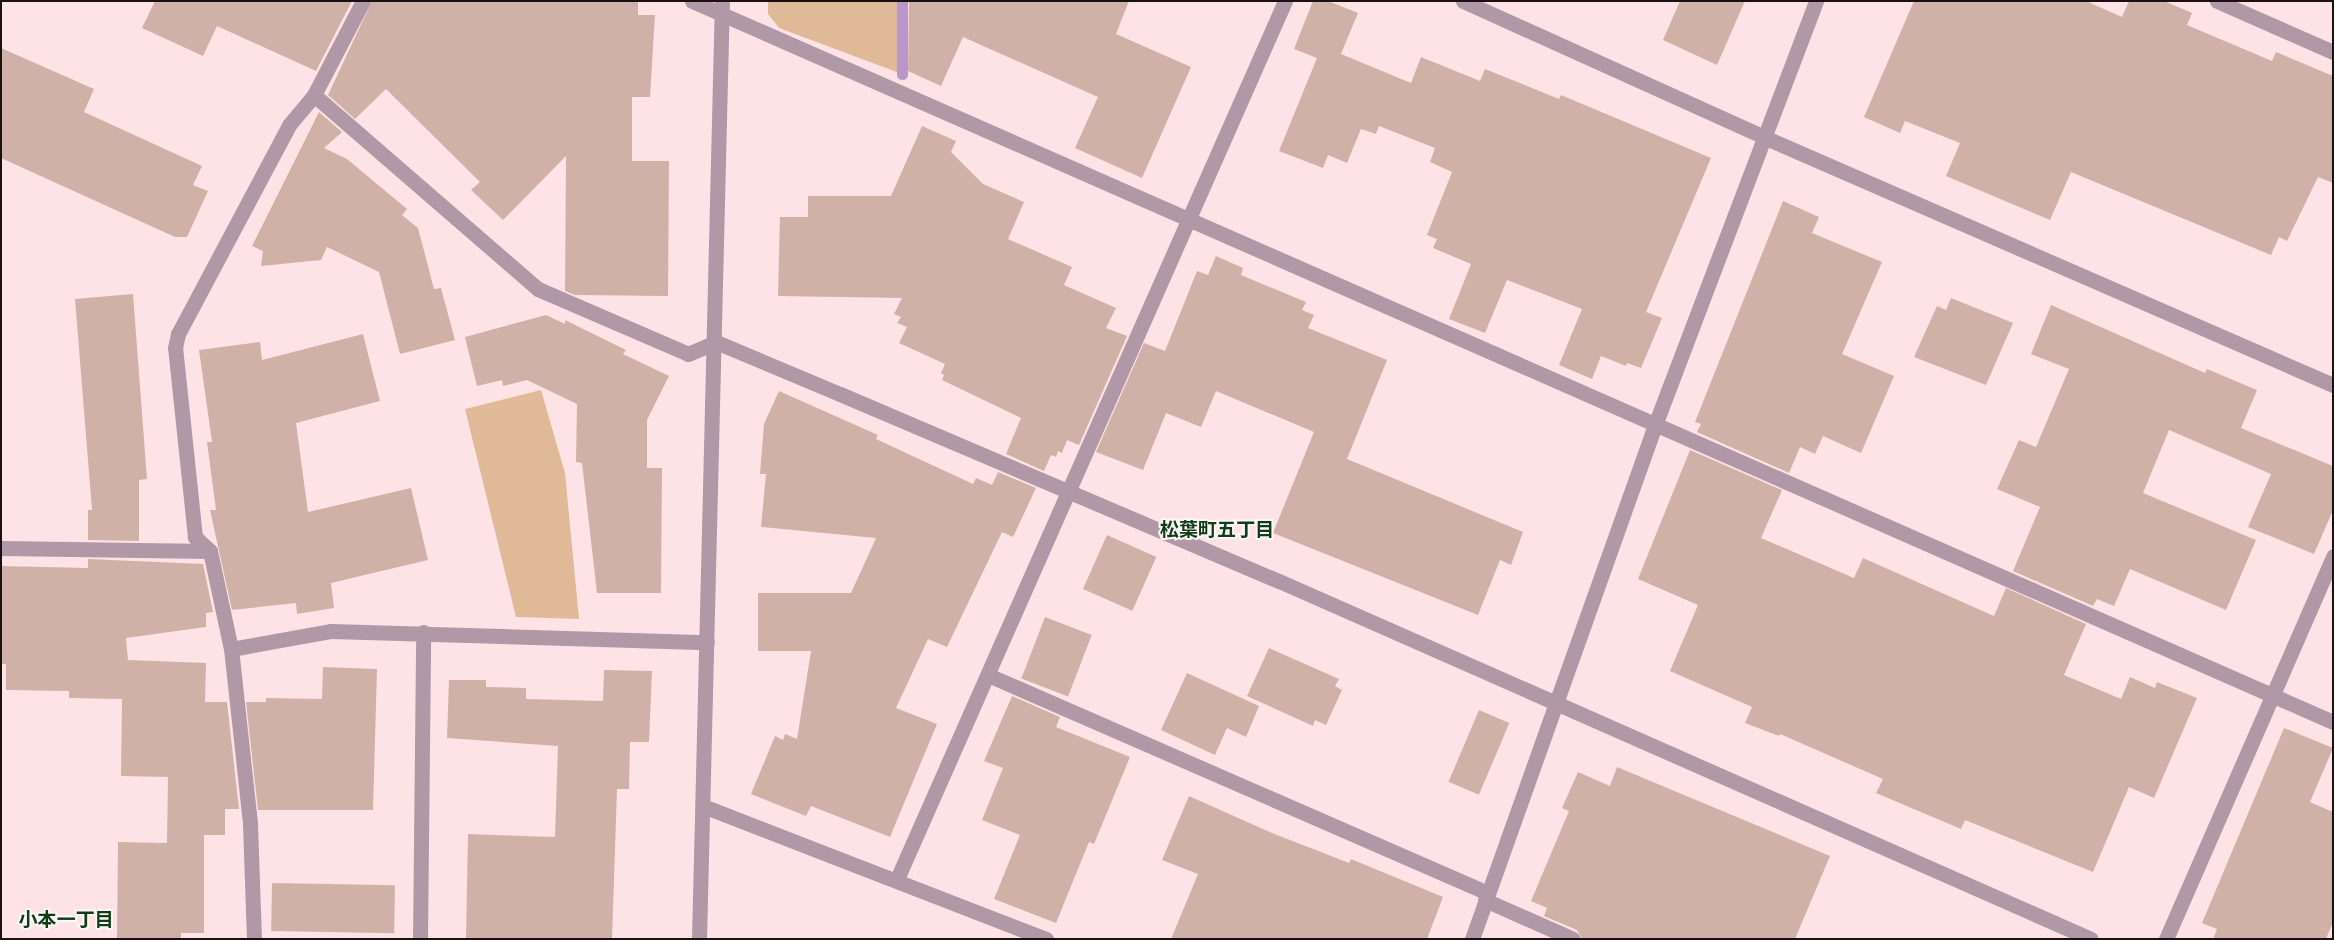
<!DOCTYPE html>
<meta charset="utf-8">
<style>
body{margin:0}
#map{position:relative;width:2334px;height:940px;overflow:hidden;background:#fee3e6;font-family:"Work Sans","Noto Sans JP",sans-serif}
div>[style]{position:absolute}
.green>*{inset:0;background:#e0ba98}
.stream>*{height:11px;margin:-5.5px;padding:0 5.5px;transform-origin:5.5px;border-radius:5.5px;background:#b997ca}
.building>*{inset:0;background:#d0b1a8;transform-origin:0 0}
.minor>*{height:15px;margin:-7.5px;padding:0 7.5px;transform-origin:7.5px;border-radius:7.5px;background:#b198a7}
span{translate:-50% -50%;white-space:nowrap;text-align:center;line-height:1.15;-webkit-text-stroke:4px #fdf6f7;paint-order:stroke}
.neighbourhood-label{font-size:19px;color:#0f3d18;font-weight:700}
.frame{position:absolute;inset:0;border:2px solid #1a0f11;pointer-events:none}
</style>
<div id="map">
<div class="green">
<i style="clip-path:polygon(768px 1px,902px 1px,902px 74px,779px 28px,768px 14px)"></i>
<i style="clip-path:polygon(541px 390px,565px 473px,579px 619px,516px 617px,465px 409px)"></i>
</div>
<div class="stream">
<i style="left:902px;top:74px;width:73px;rotate:-90deg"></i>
</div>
<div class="building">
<i style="clip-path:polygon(155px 1px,352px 1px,316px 71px,217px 26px,203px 56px,142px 28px)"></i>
<i style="clip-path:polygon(372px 1px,638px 1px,638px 15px,655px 15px,650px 97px,632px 97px,632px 161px,669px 161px,668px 296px,575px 295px,565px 291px,566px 156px,503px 220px,471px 190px,480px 182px,386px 89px,355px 119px,328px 95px)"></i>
<i style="clip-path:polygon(909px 1px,1129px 1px,1116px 34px,1191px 67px,1142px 178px,1075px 148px,1098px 97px,963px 37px,941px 86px,908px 71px)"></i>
<i style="clip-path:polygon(1313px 1px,1328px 1px,1358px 13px,1341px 54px,1411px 83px,1421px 57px,1480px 81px,1485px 69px,1559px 99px,1561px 95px,1711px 158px,1646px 312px,1662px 318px,1641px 368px,1627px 363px,1626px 366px,1601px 356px,1592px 379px,1559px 365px,1582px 309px,1507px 280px,1485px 333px,1449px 319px,1471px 264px,1433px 248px,1437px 239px,1427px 235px,1452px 172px,1430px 162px,1435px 148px,1379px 126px,1376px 134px,1361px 129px,1347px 163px,1328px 155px,1323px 168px,1279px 151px,1317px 58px,1294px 49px)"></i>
<i style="clip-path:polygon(1680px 1px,1745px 1px,1717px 65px,1663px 40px)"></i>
<i style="clip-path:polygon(1914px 1px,2086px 1px,2122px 17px,2129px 1px,2164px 1px,2192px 13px,2187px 25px,2272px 61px,2276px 52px,2333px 76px,2333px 183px,2318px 177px,2287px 241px,2279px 237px,2271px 255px,2071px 172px,2050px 220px,1946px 176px,1960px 143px,1905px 121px,1900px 133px,1864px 117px)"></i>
<i style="clip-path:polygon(1px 48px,94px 89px,84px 112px,202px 166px,193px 185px,208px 191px,187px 237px,175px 237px,1px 158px)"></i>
<i style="clip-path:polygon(319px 112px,342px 132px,324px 148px,347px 159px,407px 209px,402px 215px,418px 228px,434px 289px,441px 288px,455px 340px,400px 354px,379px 272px,327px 247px,321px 260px,261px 266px,263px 251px,252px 246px)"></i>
<i style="clip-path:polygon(922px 126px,956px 141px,951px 152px,983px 184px,1024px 202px,1008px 239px,1072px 267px,1064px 285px,1116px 308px,1106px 328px,1127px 336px,1079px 445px,1067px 440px,1062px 453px,1058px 451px,1056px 457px,1051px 455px,1044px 471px,1006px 454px,1021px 418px,942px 380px,944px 375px,941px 373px,945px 364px,899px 343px,907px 327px,897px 323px,901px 317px,894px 314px,902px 298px,778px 296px,780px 217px,808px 217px,808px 196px,891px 196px)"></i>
<i style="clip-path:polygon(1783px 201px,1819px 217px,1812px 233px,1882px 262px,1842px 354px,1894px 376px,1861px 453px,1823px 436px,1815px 454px,1800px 447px,1789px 473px,1697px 432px,1701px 424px,1695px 422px)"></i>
<i style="clip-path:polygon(1216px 256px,1243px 268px,1241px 275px,1306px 302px,1302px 310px,1314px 315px,1308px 328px,1387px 360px,1347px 459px,1523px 532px,1511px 565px,1500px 560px,1478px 615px,1273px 533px,1314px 432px,1216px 391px,1201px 427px,1166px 413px,1143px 470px,1096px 452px,1144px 343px,1165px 351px,1197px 271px,1208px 275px)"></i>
<i style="clip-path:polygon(133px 294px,147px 479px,139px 480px,139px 541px,88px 540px,88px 510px,92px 510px,75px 299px)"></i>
<i style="clip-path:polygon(1951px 298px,2013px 323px,1986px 385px,1914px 357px,1937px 306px,1946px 310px)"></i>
<i style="clip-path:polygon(2051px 305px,2205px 373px,2207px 369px,2257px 390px,2241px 428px,2333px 466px,2333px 510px,2314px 554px,2248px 527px,2271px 474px,2169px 430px,2143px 493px,2256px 540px,2226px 610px,2130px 569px,2114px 606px,2097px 599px,2093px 606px,2013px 571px,2040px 507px,1997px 489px,2019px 440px,2036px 447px,2069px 369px,2031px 354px)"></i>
<i style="clip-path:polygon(546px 315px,565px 324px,565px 320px,626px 350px,623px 354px,669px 376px,647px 420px,647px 468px,662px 468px,661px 593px,597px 593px,582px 463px,576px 462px,577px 404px,527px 380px,503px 386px,502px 380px,477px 386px,465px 337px)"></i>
<i style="clip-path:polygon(363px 334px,380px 401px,296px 423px,308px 512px,411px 488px,428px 560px,331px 583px,334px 608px,297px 614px,296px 603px,232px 610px,210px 510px,216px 510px,207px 442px,212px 442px,199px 350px,260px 342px,262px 360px)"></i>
<i style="clip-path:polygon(779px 391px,878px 435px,876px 439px,973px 484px,976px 478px,992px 485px,998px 472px,1036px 488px,1013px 537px,1002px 532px,947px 647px,928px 639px,896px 708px,937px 724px,890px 837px,811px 806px,806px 816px,751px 794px,775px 736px,783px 740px,785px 734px,797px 739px,811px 651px,758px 651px,758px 593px,851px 593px,876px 538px,761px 527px,766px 474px,760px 474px,764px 424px)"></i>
<i style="clip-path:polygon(1690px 450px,1782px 490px,1761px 538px,1854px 578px,1863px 558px,1994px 616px,2006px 588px,2086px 624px,2064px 675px,2121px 699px,2130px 677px,2155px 688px,2157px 682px,2197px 698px,2154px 798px,2129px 787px,2093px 872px,1965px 820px,1961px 829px,1876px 793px,1883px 779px,1780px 734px,1779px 736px,1745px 723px,1752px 707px,1670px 671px,1698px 605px,1638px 579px)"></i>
<i style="left:1107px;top:535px;width:54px;height:59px;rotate:24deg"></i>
<i style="clip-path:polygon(88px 559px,203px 564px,213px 612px,206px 613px,206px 627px,126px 638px,128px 660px,206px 663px,205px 702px,227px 702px,239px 809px,225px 809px,225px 835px,204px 835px,204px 933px,181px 933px,181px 939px,117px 939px,118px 842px,167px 843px,168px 777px,121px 776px,122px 699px,69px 698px,69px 691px,6px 690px,6px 664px,1px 664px,1px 566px,88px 568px)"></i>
<i style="left:1045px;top:617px;width:50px;height:66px;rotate:21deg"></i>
<i style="clip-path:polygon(1269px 648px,1339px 679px,1335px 686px,1342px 690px,1326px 725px,1315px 720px,1313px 726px,1247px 696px)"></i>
<i style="clip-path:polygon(323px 667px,377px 669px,373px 810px,258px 810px,246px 702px,266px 702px,266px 698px,322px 699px)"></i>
<i style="clip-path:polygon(604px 670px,652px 671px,649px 742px,630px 742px,629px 789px,617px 789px,612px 939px,466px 939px,468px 834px,555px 837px,558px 746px,447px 738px,449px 680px,486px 680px,486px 687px,526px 688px,526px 699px,603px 701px)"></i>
<i style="clip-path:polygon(1187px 673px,1259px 706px,1246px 737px,1227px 728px,1215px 755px,1161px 730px)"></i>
<i style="clip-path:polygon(1012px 696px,1060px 717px,1056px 727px,1130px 757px,1094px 844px,1089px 842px,1056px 923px,994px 899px,1020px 835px,982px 820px,1003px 768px,984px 761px)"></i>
<i style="left:1479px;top:710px;width:33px;height:78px;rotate:23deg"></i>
<i style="clip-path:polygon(2284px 728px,2333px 748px,2310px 802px,2333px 812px,2333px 922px,2326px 939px,2213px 939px,2217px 929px,2202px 923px)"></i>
<i style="clip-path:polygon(1617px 767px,1830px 856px,1795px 939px,1582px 939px,1577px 930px,1544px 916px,1547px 908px,1531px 901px,1569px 811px,1562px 808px,1578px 772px,1610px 786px)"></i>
<i style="clip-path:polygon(1189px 796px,1272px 833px,1349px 863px,1351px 859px,1443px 897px,1427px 939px,1171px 939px,1198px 874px,1162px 860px)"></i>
<i style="left:272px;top:883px;width:123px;height:48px;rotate:1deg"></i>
</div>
<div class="minor">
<i style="left:692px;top:1px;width:1792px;rotate:23.72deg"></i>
<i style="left:1463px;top:1px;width:333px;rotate:24.3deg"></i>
<i style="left:1766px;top:138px;width:618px;rotate:23.54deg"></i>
<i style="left:2217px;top:1px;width:127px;rotate:23.7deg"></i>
<i style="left:314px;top:95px;width:296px;rotate:40.9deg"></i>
<i style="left:538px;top:289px;width:163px;rotate:23.4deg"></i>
<i style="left:688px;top:354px;width:30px;rotate:-23deg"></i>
<i style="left:716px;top:342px;width:134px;rotate:22.8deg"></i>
<i style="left:840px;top:394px;width:477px;rotate:23.1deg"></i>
<i style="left:1279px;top:581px;width:887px;rotate:23.79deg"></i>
<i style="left:1px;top:548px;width:209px;rotate:0.8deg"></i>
<i style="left:231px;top:649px;width:102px;rotate:-10.2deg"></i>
<i style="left:331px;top:631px;width:376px;rotate:1.7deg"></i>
<i style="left:988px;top:675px;width:545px;rotate:23.56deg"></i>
<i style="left:703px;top:806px;width:368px;rotate:21.2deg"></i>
<i style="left:897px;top:879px;width:960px;rotate:-66.16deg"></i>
<i style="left:1485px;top:900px;width:96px;rotate:23.9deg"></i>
<i style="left:254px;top:939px;width:116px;rotate:-92deg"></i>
<i style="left:250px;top:823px;width:175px;rotate:-96.2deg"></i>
<i style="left:231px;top:649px;width:100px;rotate:-102.1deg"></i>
<i style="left:210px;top:551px;width:21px;rotate:-137deg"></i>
<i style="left:195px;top:537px;width:190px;rotate:-96deg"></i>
<i style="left:175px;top:348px;width:14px;rotate:-78deg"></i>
<i style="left:178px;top:334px;width:237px;rotate:-62deg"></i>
<i style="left:289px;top:125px;width:39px;rotate:-50deg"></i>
<i style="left:314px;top:95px;width:106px;rotate:-62.5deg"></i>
<i style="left:420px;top:939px;width:307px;rotate:-89.4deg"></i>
<i style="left:699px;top:939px;width:938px;rotate:-88.6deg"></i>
<i style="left:1472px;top:939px;width:546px;rotate:-70.4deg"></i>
<i style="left:1655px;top:425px;width:454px;rotate:-69.2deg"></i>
<i style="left:2166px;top:939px;width:418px;rotate:-66.4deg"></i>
</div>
<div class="neighbourhood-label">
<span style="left:1217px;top:530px">松葉町五丁目</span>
<span style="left:66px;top:920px">小本一丁目</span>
</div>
<div class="frame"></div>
</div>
